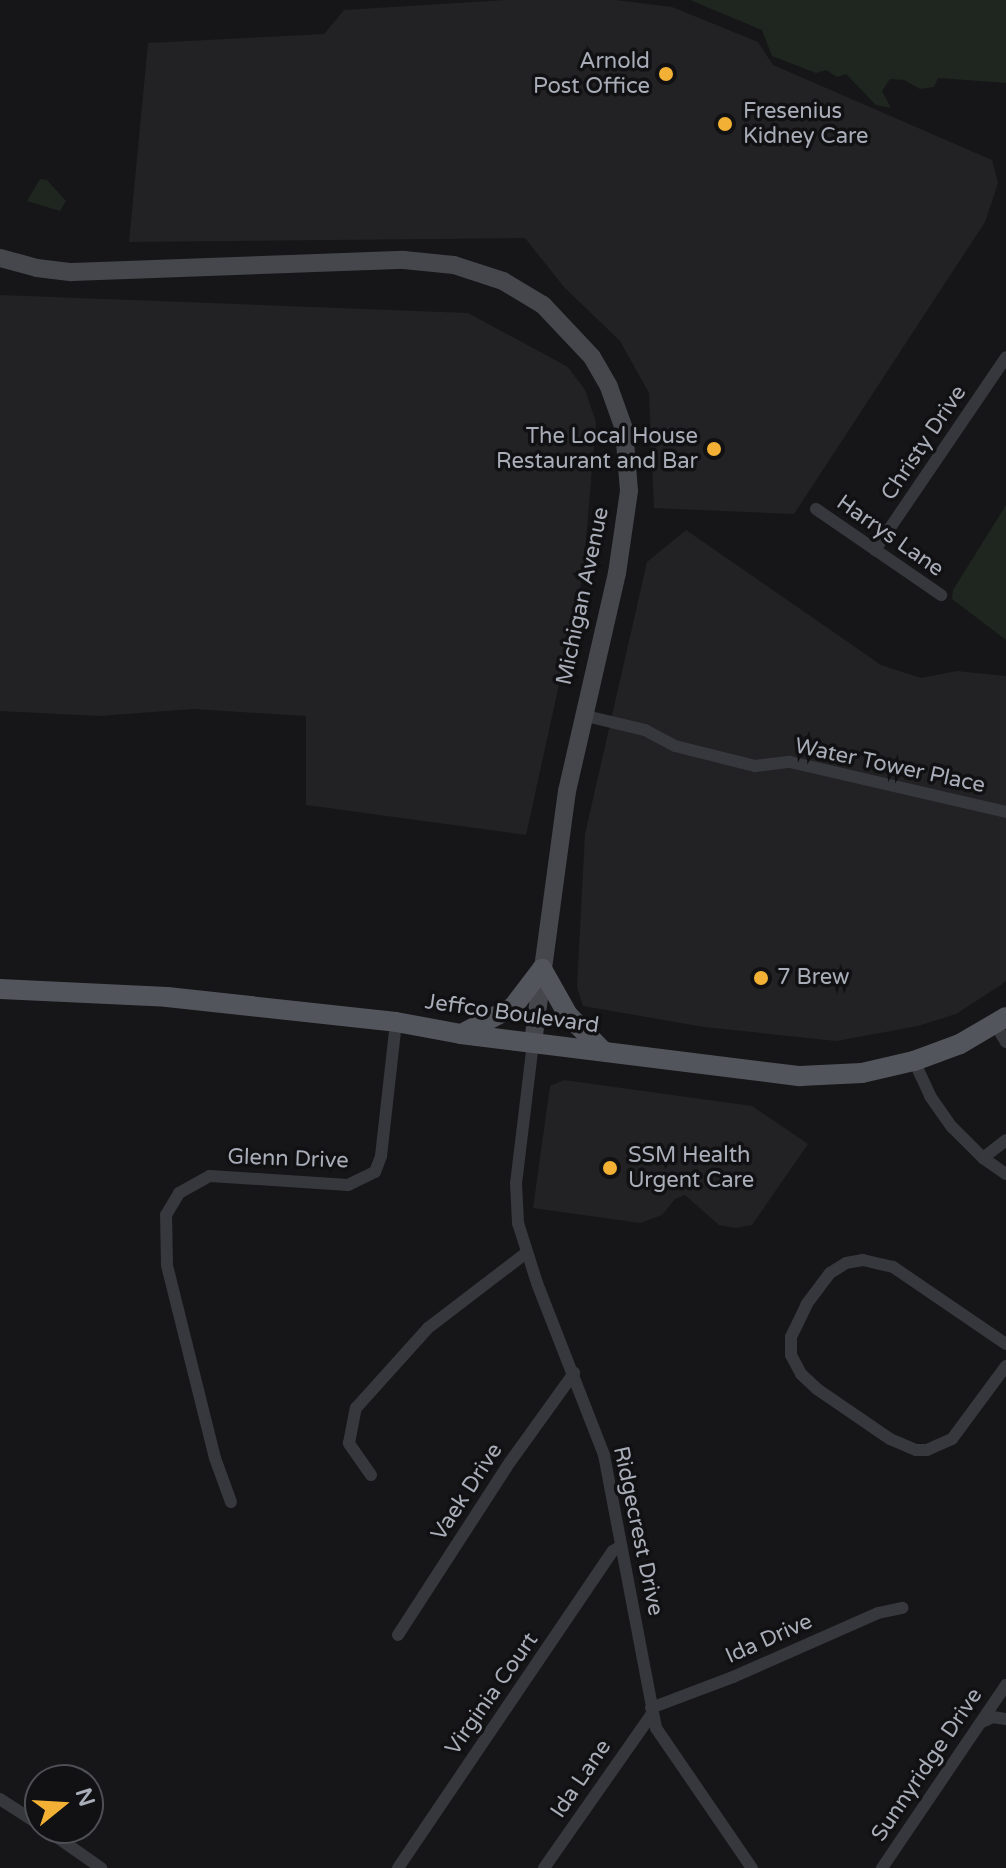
<!DOCTYPE html>
<style>
body{margin:0}
#map{position:relative;width:1006px;height:1868px;overflow:hidden;background:#161618;font-family:"Varela Round",sans-serif}
div>[style]{position:absolute}
.built>*{inset:0;background:#222225}
.green>*{inset:0;background:#1e261f}
.street>*{height:12px;margin:-6px;padding:0 6px;transform-origin:6px;border-radius:6px;background:#37383d}
.secondary>*{height:18px;margin:-9px;padding:0 9px;transform-origin:9px;border-radius:9px;background:#45474d}
.primary>*{height:20px;margin:-10px;padding:0 10px;transform-origin:10px;border-radius:10px;background:#53555c}
.dots>*{width:22px;height:22px;translate:-50% -50%;box-sizing:border-box;border:4px solid #111113;border-radius:50%}
span{translate:-50% -50%;white-space:nowrap;text-align:center;line-height:1.15;-webkit-text-stroke:7px #111113;paint-order:stroke}
.poi-label{font-size:22px;color:#a8adb8}
.right{translate:-100% -50%;text-align:right}
.left{translate:0 -50%;text-align:left}
.street-label{font-size:22px;color:#a8adb8}
.north{position:absolute;left:24px;top:1764px;width:80px;height:80px;box-sizing:border-box;background:#111113;border:2px solid #4d4f55;border-radius:50%;rotate:72deg;font-size:22px;font-weight:700;line-height:32px;text-align:center;color:#a8adb8}
.north::after{content:'';display:block;margin:auto;width:28px;height:36px;background:#f2b134;clip-path:polygon(50% 0,100% 100%,50% 72%,0 100%)}
</style>
<div id="map">
<div class="built">
<i style="clip-path:polygon(505px 0,616px 0,672px 7px,758px 42px,773px 65px,992px 160px,998px 183px,985px 222px,794px 514px,654px 508px,649px 393px,620px 341px,564px 287px,525px 238px,129px 242px,148px 43px,324px 34px,344px 10px)"></i>
<i style="clip-path:polygon(0 295px,468px 313px,568px 367px,585px 390px,596px 422px,583px 575px,526px 835px,306px 805px,306px 716px,193px 709px,99px 716px,0 711px)"></i>
<i style="clip-path:polygon(686px 530px,881px 665px,921px 678px,957px 671px,1006px 676px,1006px 980px,1001px 985px,956px 1014px,918px 1026px,836px 1041px,704px 1027px,583px 1006px,577px 987px,585px 834px,647px 562px)"></i>
<i style="clip-path:polygon(564px 1080px,752px 1106px,808px 1144px,752px 1225px,736px 1228px,719px 1225px,685px 1195px,675px 1199px,662px 1215px,640px 1223px,533px 1208px,550px 1086px)"></i>
</div>
<div class="green">
<i style="clip-path:polygon(690px 0,1006px 0,1006px 83px,938px 78px,934px 87px,920px 89px,904px 80px,890px 79px,882px 91px,891px 108px,876px 105px,846px 74px,837px 77px,826px 70px,816px 73px,772px 56px,762px 30px)"></i>
<i style="clip-path:polygon(40px 179px,47px 180px,66px 201px,60px 211px,27px 201px)"></i>
<i style="clip-path:polygon(1006px 505px,1006px 640px,952px 599px,953px 590px)"></i>
</div>
<div class="street">
<i style="left:816px;top:509px;width:152px;rotate:34.5deg"></i>
<i style="left:875px;top:550px;width:233px;rotate:-55.8deg"></i>
<i style="left:582px;top:715px;width:65px;rotate:13.4deg"></i>
<i style="left:645px;top:730px;width:34px;rotate:28deg"></i>
<i style="left:675px;top:746px;width:82px;rotate:14deg"></i>
<i style="left:755px;top:766px;width:35px;rotate:-7deg"></i>
<i style="left:790px;top:762px;width:222px;rotate:13deg"></i>
<i style="left:995px;top:1024px;width:21px;rotate:59deg"></i>
<i style="left:533px;top:1043px;width:141px;rotate:96.9deg"></i>
<i style="left:516px;top:1183px;width:40px;rotate:87.1deg"></i>
<i style="left:518px;top:1223px;width:63px;rotate:72.4deg"></i>
<i style="left:537px;top:1283px;width:185px;rotate:68.7deg"></i>
<i style="left:604px;top:1455px;width:278px;rotate:79.2deg"></i>
<i style="left:656px;top:1728px;width:170px;rotate:55.6deg"></i>
<i style="left:914px;top:1061px;width:38px;rotate:65deg"></i>
<i style="left:930px;top:1096px;width:38px;rotate:55deg"></i>
<i style="left:952px;top:1127px;width:44px;rotate:45deg"></i>
<i style="left:983px;top:1158px;width:28px;rotate:35deg"></i>
<i style="left:983px;top:1158px;width:29px;rotate:-38deg"></i>
<i style="left:1006px;top:1344px;width:137px;rotate:-145.7deg"></i>
<i style="left:893px;top:1267px;width:31px;rotate:-167deg"></i>
<i style="left:863px;top:1260px;width:17px;rotate:170deg"></i>
<i style="left:846px;top:1263px;width:19px;rotate:148deg"></i>
<i style="left:830px;top:1273px;width:39px;rotate:127deg"></i>
<i style="left:807px;top:1304px;width:37px;rotate:116deg"></i>
<i style="left:791px;top:1337px;width:18px;rotate:90deg"></i>
<i style="left:791px;top:1355px;width:21px;rotate:62deg"></i>
<i style="left:801px;top:1374px;width:22px;rotate:43deg"></i>
<i style="left:817px;top:1389px;width:88px;rotate:34.4deg"></i>
<i style="left:890px;top:1439px;width:28px;rotate:23deg"></i>
<i style="left:916px;top:1450px;width:11px"></i>
<i style="left:927px;top:1450px;width:27px;rotate:-24deg"></i>
<i style="left:952px;top:1439px;width:91px;rotate:-53.5deg"></i>
<i style="left:371px;top:1475px;width:39px;rotate:-125deg"></i>
<i style="left:349px;top:1443px;width:36px;rotate:-79deg"></i>
<i style="left:356px;top:1408px;width:108px;rotate:-48deg"></i>
<i style="left:428px;top:1328px;width:123px;rotate:-37.4deg"></i>
<i style="left:231px;top:1502px;width:47px;rotate:-110deg"></i>
<i style="left:215px;top:1458px;width:199px;rotate:-104deg"></i>
<i style="left:167px;top:1265px;width:50px;rotate:-91.1deg"></i>
<i style="left:166px;top:1215px;width:26px;rotate:-59deg"></i>
<i style="left:179px;top:1193px;width:35px;rotate:-29deg"></i>
<i style="left:210px;top:1176px;width:138px;rotate:3.7deg"></i>
<i style="left:348px;top:1185px;width:30px;rotate:-26deg"></i>
<i style="left:375px;top:1172px;width:17px;rotate:-69deg"></i>
<i style="left:381px;top:1156px;width:135px;rotate:-83.6deg"></i>
<i style="left:398px;top:1635px;width:206px;rotate:-57.1deg"></i>
<i style="left:510px;top:1462px;width:110px;rotate:-54.3deg"></i>
<i style="left:651px;top:1708px;width:88px;rotate:-20.7deg"></i>
<i style="left:733px;top:1677px;width:158px;rotate:-23.8deg"></i>
<i style="left:878px;top:1613px;width:25px;rotate:-12deg"></i>
<i style="left:982px;top:1722px;width:12px;rotate:-24deg"></i>
<i style="left:993px;top:1717px;width:13px;rotate:9deg"></i>
<i style="left:0;top:1799px;width:48px;rotate:33deg"></i>
<i style="left:44px;top:1828px;width:70px;rotate:35.1deg"></i>
<i style="left:398px;top:1868px;width:383px;rotate:-55.9deg"></i>
<i style="left:613px;top:1551px;width:9px;rotate:-32deg"></i>
<i style="left:544px;top:1868px;width:188px;rotate:-55deg"></i>
<i style="left:882px;top:1868px;width:221px;rotate:-55.9deg"></i>
</div>
<div class="secondary">
<i style="left:0;top:258px;width:38px;rotate:15deg"></i>
<i style="left:37px;top:268px;width:35px;rotate:7deg"></i>
<i style="left:72px;top:272px;width:332px;rotate:-2.1deg"></i>
<i style="left:404px;top:260px;width:50px;rotate:5.7deg"></i>
<i style="left:454px;top:265px;width:52px;rotate:18.1deg"></i>
<i style="left:503px;top:281px;width:47px;rotate:31deg"></i>
<i style="left:543px;top:305px;width:71px;rotate:46.7deg"></i>
<i style="left:592px;top:357px;width:34px;rotate:60deg"></i>
<i style="left:609px;top:387px;width:45px;rotate:70.3deg"></i>
<i style="left:624px;top:429px;width:62px;rotate:85.4deg"></i>
<i style="left:629px;top:491px;width:83px;rotate:98.3deg"></i>
<i style="left:617px;top:573px;width:224px;rotate:102.9deg"></i>
<i style="left:567px;top:791px;width:254px;rotate:97.7deg"></i>
</div>
<div class="primary">
<i style="left:0;top:989px;width:167px;rotate:2.7deg"></i>
<i style="left:167px;top:997px;width:230px;rotate:6.2deg"></i>
<i style="left:396px;top:1022px;width:66px;rotate:10.5deg"></i>
<i style="left:461px;top:1034px;width:342px;rotate:7.1deg"></i>
<i style="left:800px;top:1076px;width:62px;rotate:-2.8deg"></i>
<i style="left:862px;top:1073px;width:53px;rotate:-13deg"></i>
<i style="left:914px;top:1061px;width:49px;rotate:-20.3deg"></i>
<i style="left:960px;top:1044px;width:53px;rotate:-30.4deg"></i>
<i style="left:465px;top:1032px;width:54px;rotate:-27.5deg"></i>
<i style="left:513px;top:1007px;width:48px;rotate:-52.7deg"></i>
<i style="left:542px;top:969px;width:53px;rotate:60.5deg"></i>
<i style="left:568px;top:1015px;width:49px;rotate:45.8deg"></i>
</div>
<div class="dots">
<i style="left:666px;top:74px;background:#f2b134"></i>
<i style="left:725px;top:124px;background:#f2b134"></i>
<i style="left:714px;top:449px;background:#f2b134"></i>
<i style="left:761px;top:978px;background:#f2b134"></i>
<i style="left:610px;top:1168px;background:#f2b134"></i>
</div>
<div class="poi-label">
<span class="right" style="left:650px;top:74px">Arnold<br>Post Office</span>
<span class="left" style="left:743px;top:124px">Fresenius<br>Kidney Care</span>
<span class="right" style="left:698px;top:449px">The Local House<br>Restaurant and Bar</span>
<span class="left" style="left:777px;top:978px">7 Brew</span>
<span class="left" style="left:628px;top:1168px">SSM Health<br>Urgent Care</span>
</div>
<div class="street-label">
<span style="left:924px;top:443px;rotate:-56deg">Christy Drive</span>
<span style="left:890px;top:536px;rotate:35deg">Harrys Lane</span>
<span style="left:583px;top:596px;rotate:-78deg">Michigan Avenue</span>
<span style="left:890px;top:766px;rotate:12deg">Water Tower Place</span>
<span style="left:512px;top:1014px;rotate:8deg">Jeffco Boulevard</span>
<span style="left:288px;top:1159px;rotate:2deg">Glenn Drive</span>
<span style="left:467px;top:1492px;rotate:-57deg">Vaek Drive</span>
<span style="left:638px;top:1531px;rotate:78deg">Ridgecrest Drive</span>
<span style="left:769px;top:1639px;rotate:-24deg">Ida Drive</span>
<span style="left:492px;top:1694px;rotate:-55deg">Virginia Court</span>
<span style="left:927px;top:1765px;rotate:-56deg">Sunnyridge Drive</span>
<span style="left:581px;top:1779px;rotate:-56deg">Ida Lane</span>
</div>
<div class="north">N</div>
</div>
